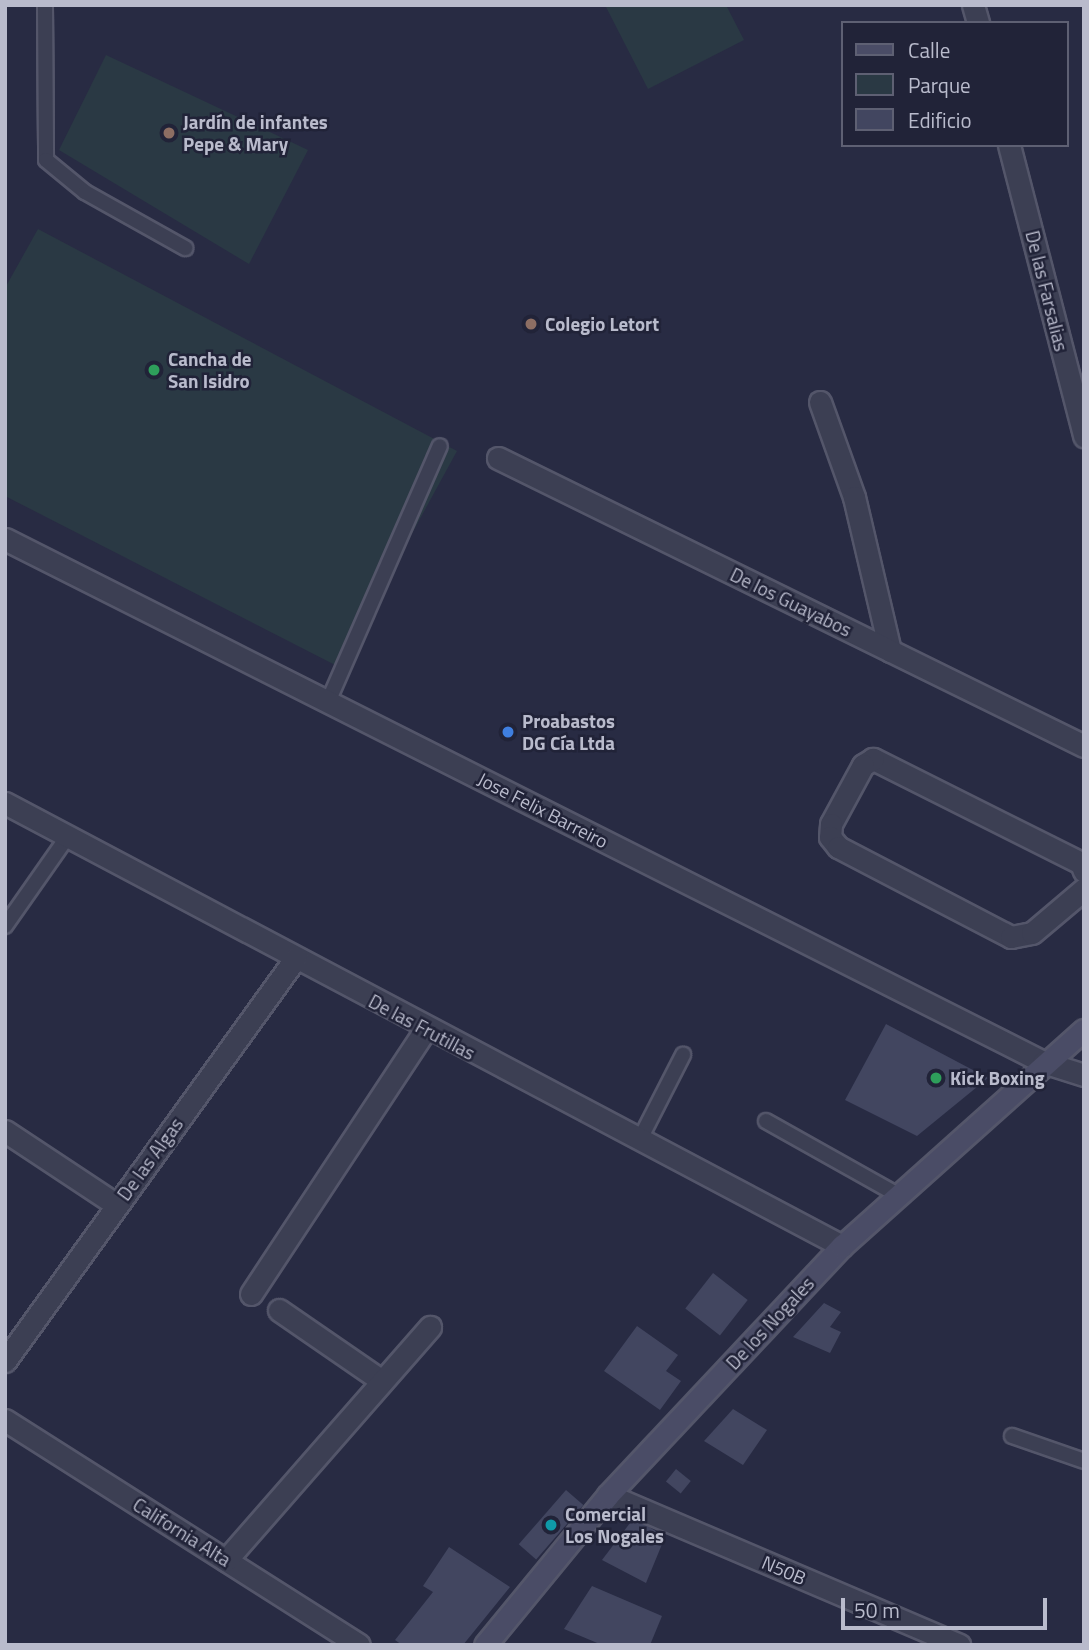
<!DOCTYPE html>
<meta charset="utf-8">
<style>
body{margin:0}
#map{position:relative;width:1089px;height:1650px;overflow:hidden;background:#282b43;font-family:"Titillium Web",sans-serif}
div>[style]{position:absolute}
.green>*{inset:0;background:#2a3944}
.building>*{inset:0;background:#424660;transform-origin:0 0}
.roads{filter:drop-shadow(2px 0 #54566a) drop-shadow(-2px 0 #54566a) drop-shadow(0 2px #54566a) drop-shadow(0 -2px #54566a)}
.lane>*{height:14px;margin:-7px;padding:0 7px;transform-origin:7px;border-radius:7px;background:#3c3f53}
.street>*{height:21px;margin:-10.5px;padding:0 10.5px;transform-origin:10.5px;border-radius:10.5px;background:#3c3f53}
.secondary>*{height:21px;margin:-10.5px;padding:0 10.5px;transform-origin:10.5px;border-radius:10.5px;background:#4a4c66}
.dots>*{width:19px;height:19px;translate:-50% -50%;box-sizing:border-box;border:4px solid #212338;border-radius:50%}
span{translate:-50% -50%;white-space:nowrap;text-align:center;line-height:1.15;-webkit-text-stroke:5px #212338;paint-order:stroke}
.poi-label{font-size:19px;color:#b9bbcc;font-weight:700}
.left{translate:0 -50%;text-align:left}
.street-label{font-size:19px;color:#b9bbcc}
.frame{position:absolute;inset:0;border:7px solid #b9bbcc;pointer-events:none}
.legend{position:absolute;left:841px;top:21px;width:228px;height:126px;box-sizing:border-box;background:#212338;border:2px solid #5e6073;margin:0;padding:9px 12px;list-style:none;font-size:21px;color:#b9bbcc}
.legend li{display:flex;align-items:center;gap:14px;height:35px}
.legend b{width:35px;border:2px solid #5e6073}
.scale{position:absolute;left:841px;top:1598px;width:206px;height:32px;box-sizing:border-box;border:4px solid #b9bbcc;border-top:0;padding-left:9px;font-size:21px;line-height:24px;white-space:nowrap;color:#b9bbcc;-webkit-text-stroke:5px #212338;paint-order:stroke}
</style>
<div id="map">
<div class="green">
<i style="clip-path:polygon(605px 5px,726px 5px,744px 40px,648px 89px)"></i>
<i style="clip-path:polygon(106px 55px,308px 150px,249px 264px,59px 150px)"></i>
<i style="clip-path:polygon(38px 229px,457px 451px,339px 667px,5px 496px,5px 288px)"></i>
</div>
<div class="building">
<i style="clip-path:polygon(886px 1024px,988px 1078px,917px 1136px,845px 1100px)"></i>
<i style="left:713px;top:1273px;width:44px;height:45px;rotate:38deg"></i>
<i style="clip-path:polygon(824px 1303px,841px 1312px,830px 1327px,841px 1332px,830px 1353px,793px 1337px)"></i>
<i style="clip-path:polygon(637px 1326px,678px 1355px,666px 1371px,681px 1381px,660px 1410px,604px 1371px)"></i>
<i style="clip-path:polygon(733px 1409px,767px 1430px,743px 1465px,704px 1441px)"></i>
<i style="left:676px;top:1469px;width:19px;height:16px;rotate:39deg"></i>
<i style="left:566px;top:1490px;width:23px;height:72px;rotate:41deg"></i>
<i style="clip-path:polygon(640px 1521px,665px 1537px,646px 1583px,602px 1560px,630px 1523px)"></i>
<i style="clip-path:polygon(449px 1547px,510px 1587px,463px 1645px,402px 1645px,395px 1640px,433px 1592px,423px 1586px)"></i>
<i style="clip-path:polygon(592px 1586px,662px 1616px,650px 1645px,602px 1645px,564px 1629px)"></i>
</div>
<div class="roads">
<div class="lane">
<i style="left:45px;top:5px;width:155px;rotate:89.6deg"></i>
<i style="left:46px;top:160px;width:50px;rotate:39.4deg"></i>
<i style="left:85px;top:192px;width:115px;rotate:29.2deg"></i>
<i style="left:328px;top:702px;width:279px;rotate:-66.4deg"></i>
<i style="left:5px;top:926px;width:110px;rotate:-55deg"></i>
<i style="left:766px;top:1121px;width:149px;rotate:29.3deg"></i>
<i style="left:639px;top:1141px;width:97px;rotate:-62.9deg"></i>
<i style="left:1012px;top:1436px;width:76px;rotate:19.1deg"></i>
</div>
<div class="street">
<i style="left:973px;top:5px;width:19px;rotate:74deg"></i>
<i style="left:1009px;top:145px;width:301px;rotate:75.5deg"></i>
<i style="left:820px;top:402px;width:101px;rotate:70.3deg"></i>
<i style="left:854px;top:497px;width:158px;rotate:76.8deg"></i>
<i style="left:498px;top:458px;width:653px;rotate:26.17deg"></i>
<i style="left:5px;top:539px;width:1162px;rotate:26.74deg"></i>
<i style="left:1043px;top:1062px;width:43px;rotate:17.6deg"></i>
<i style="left:5px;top:803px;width:947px;rotate:27.89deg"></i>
<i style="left:1084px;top:871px;width:9px;rotate:-111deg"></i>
<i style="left:1081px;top:863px;width:233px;rotate:-153.4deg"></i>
<i style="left:873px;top:759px;width:12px;rotate:149deg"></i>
<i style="left:863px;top:765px;width:67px;rotate:118.5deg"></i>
<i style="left:831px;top:824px;width:13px;rotate:94deg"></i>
<i style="left:830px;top:837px;width:13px;rotate:51deg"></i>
<i style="left:838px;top:847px;width:195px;rotate:27.5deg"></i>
<i style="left:1011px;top:937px;width:21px;rotate:-11deg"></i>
<i style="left:1032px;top:933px;width:68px;rotate:-40.2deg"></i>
<i style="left:5px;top:1131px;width:134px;rotate:33.5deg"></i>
<i style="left:251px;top:1294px;width:316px;rotate:-56.6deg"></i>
<i style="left:279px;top:1310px;width:125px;rotate:34.6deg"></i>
<i style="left:5px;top:1361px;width:497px;rotate:-54.2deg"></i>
<i style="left:5px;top:1420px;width:419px;rotate:32.4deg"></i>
<i style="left:608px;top:1495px;width:382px;rotate:23.1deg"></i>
<i style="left:226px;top:1560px;width:310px;rotate:-48.8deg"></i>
</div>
<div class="secondary">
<i style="left:485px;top:1645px;width:194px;rotate:-50.6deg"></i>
<i style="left:608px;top:1495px;width:342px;rotate:-46.8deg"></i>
<i style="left:842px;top:1246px;width:324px;rotate:-41.8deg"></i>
</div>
</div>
<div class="dots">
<i style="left:169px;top:133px;background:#8d6e63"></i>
<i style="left:531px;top:324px;background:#8d6e63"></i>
<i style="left:154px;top:370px;background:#2e9e5b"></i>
<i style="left:508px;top:732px;background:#3f7fe0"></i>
<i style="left:936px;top:1078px;background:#2e9e5b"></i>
<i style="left:551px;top:1525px;background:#0f9aa8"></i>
</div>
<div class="poi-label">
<span class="left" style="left:183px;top:133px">Jardín de infantes<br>Pepe &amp; Mary</span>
<span class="left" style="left:545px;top:324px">Colegio Letort</span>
<span class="left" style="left:168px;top:370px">Cancha de<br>San Isidro</span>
<span class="left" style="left:522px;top:732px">Proabastos<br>DG Cía Ltda</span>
<span class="left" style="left:950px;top:1078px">Kick Boxing</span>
<span class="left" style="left:565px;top:1525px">Comercial<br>Los Nogales</span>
</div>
<div class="street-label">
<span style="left:1047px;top:291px;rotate:76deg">De las Farsalias</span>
<span style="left:791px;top:602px;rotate:26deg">De los Guayabos</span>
<span style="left:543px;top:810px;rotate:27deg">Jose Felix Barreiro</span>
<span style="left:422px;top:1027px;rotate:28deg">De las Frutillas</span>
<span style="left:150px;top:1159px;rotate:-54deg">De las Algas</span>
<span style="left:770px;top:1323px;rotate:-47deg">De los Nogales</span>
<span style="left:182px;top:1532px;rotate:32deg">California Alta</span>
<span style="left:784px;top:1570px;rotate:23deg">N50B</span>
</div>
<div class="frame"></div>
<ul class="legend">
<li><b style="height:9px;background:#4a4c66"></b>Calle</li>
<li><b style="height:19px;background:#2a3944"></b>Parque</li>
<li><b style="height:19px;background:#424660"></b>Edificio</li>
</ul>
<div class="scale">50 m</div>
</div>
